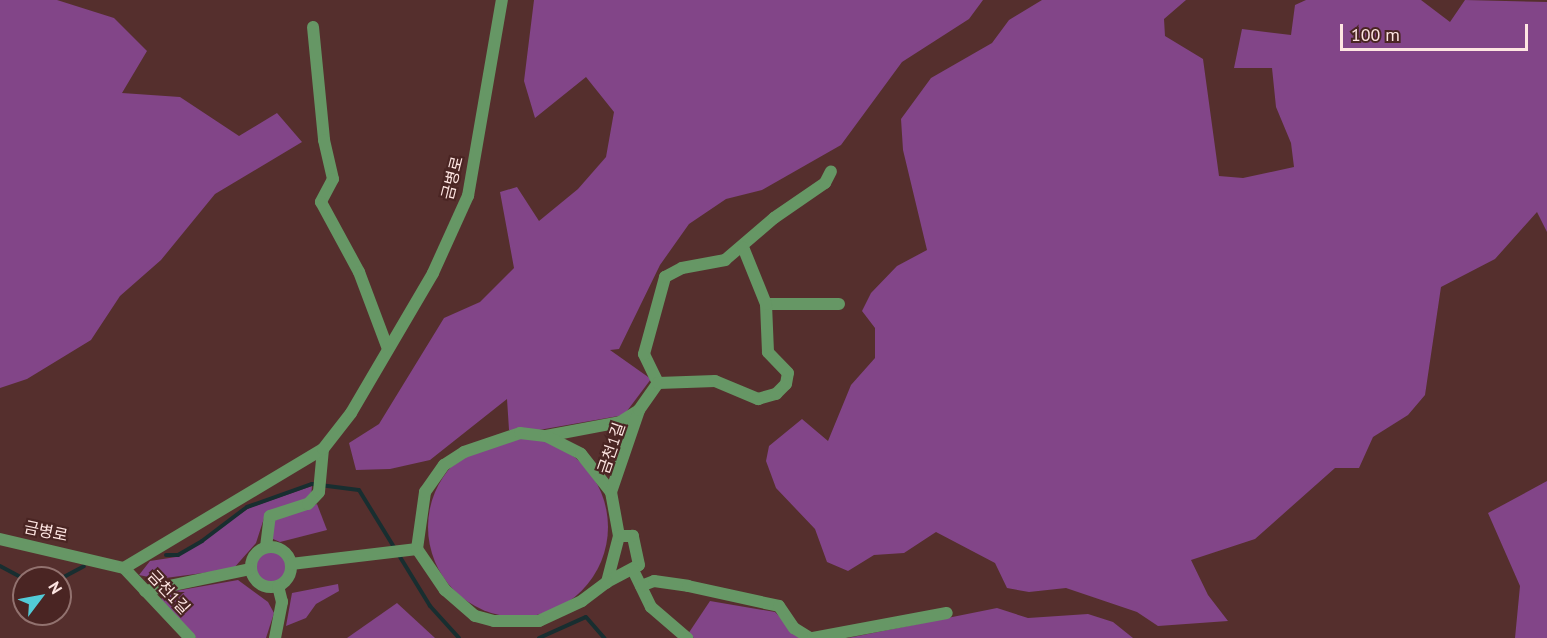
<!DOCTYPE html>
<meta charset="utf-8">
<style>
body{margin:0}
#map{position:relative;width:1547px;height:638px;overflow:hidden;background:#552f2d;font-family:"PT Sans","Noto Sans KR",sans-serif}
div>[style]{position:absolute}
.green>*{inset:0;background:#824588}
.round{border-radius:50%}
.stream>*{height:4px;margin:-2px;padding:0 2px;transform-origin:2px;border-radius:2px;background:#182e30}
.minor>*{height:12px;margin:-6px;padding:0 6px;transform-origin:6px;border-radius:6px;background:#669765}
.minor>.ring{margin:-6px;padding:0;box-sizing:content-box;background:none;border:12px solid #669765;border-radius:50%}
.tertiary>*{height:12px;margin:-6px;padding:0 6px;transform-origin:6px;border-radius:6px;background:#669765}
span{translate:-50% -50%;white-space:nowrap;text-align:center;line-height:1.15;-webkit-text-stroke:4.5px #4a2523;paint-order:stroke}
.street-label{font-size:16px;color:#fee5e2}
.north{position:absolute;left:12px;top:566px;width:60px;height:60px;box-sizing:border-box;background:#4a2523;border:2px solid #92726f;border-radius:50%;rotate:58deg;font-size:16px;font-weight:700;line-height:24px;text-align:center;color:#fee5e2}
.north::after{content:'';display:block;margin:auto;width:21px;height:27px;background:#52cbd7;clip-path:polygon(50% 0,100% 100%,50% 72%,0 100%)}
.scale{position:absolute;left:1340px;top:24px;width:188px;height:27px;box-sizing:border-box;border:3px solid #fee5e2;border-top:0;padding-left:8px;font-size:18px;line-height:21px;white-space:nowrap;color:#fee5e2;-webkit-text-stroke:4px #4a2523;paint-order:stroke}
</style>
<div id="map">
<div class="green">
<i style="clip-path:polygon(0 0,57px 0,114px 18px,147px 51px,122px 93px,180px 97px,239px 136px,277px 113px,302px 142px,215px 194px,161px 260px,120px 296px,91px 340px,27px 379px,0 388px)"></i>
<i style="clip-path:polygon(534px 0,983px 0,969px 19px,902px 62px,841px 145px,762px 190px,726px 199px,689px 224px,660px 265px,619px 349px,610px 350px,651px 379px,624px 415px,539px 430px,509px 430px,507px 399px,430px 460px,390px 469px,356px 470px,349px 443px,379px 424px,444px 318px,480px 302px,514px 268px,500px 192px,517px 187px,539px 221px,578px 189px,606px 157px,614px 112px,586px 77px,535px 118px,524px 81px)"></i>
<i style="clip-path:polygon(1042px 0,1186px 0,1164px 19px,1165px 36px,1203px 59px,1219px 176px,1243px 178px,1294px 167px,1291px 143px,1276px 107px,1272px 68px,1234px 68px,1242px 29px,1291px 35px,1295px 5px,1306px 0,1421px 0,1450px 22px,1465px 0,1547px 2px,1547px 232px,1537px 212px,1495px 259px,1441px 287px,1425px 395px,1408px 415px,1373px 437px,1359px 468px,1335px 468px,1255px 539px,1191px 560px,1208px 595px,1228px 621px,1158px 626px,1137px 612px,1066px 588px,1029px 592px,1007px 588px,995px 563px,936px 532px,904px 553px,874px 555px,848px 571px,827px 562px,815px 529px,776px 488px,766px 461px,769px 446px,802px 419px,828px 441px,851px 385px,875px 358px,875px 328px,862px 311px,871px 293px,897px 266px,927px 250px,903px 150px,901px 119px,931px 78px,992px 43px,1009px 20px)"></i>
<i class="round" style="left:428px;top:437px;width:180px;height:180px"></i>
<i style="clip-path:polygon(1547px 481px,1547px 638px,1515px 638px,1520px 586px,1488px 513px)"></i>
<i style="clip-path:polygon(312px 486px,311px 498px,265px 515px,256px 543px,233px 569px,158px 579px,139px 575px,150px 561px,176px 557px,249px 508px)"></i>
<i style="clip-path:polygon(317px 504px,327px 530px,280px 542px,273px 539px,273px 521px)"></i>
<i class="round" style="left:255px;top:551px;width:32px;height:32px"></i>
<i style="clip-path:polygon(238px 580px,268px 602px,274px 613px,266px 638px,196px 638px,161px 600px,164px 593px)"></i>
<i style="clip-path:polygon(338px 584px,339px 591px,316px 604px,306px 618px,286px 626px,292px 593px)"></i>
<i style="clip-path:polygon(710px 601px,775px 612px,800px 638px,694px 638px,688px 634px)"></i>
<i style="clip-path:polygon(397px 603px,435px 638px,347px 638px)"></i>
<i style="clip-path:polygon(997px 608px,1028px 618px,1088px 614px,1113px 622px,1133px 638px,848px 638px)"></i>
</div>
<div class="stream">
<i style="left:166px;top:555px;width:12px"></i>
<i style="left:178px;top:555px;width:28px;rotate:-30deg"></i>
<i style="left:202px;top:541px;width:56px;rotate:-37.1deg"></i>
<i style="left:247px;top:507px;width:69px;rotate:-19.5deg"></i>
<i style="left:312px;top:484px;width:47px;rotate:7.3deg"></i>
<i style="left:359px;top:490px;width:136px;rotate:58.5deg"></i>
<i style="left:430px;top:606px;width:43px;rotate:47.8deg"></i>
<i style="left:0;top:566px;width:27px;rotate:28deg"></i>
<i style="left:60px;top:579px;width:27px;rotate:-28deg"></i>
<i style="left:539px;top:638px;width:51px;rotate:-24.1deg"></i>
<i style="left:586px;top:617px;width:28px;rotate:49deg"></i>
</div>
<div class="minor">
<i style="left:313px;top:27px;width:114px;rotate:84.4deg"></i>
<i style="left:324px;top:140px;width:40px;rotate:77deg"></i>
<i style="left:333px;top:179px;width:26px;rotate:118deg"></i>
<i style="left:321px;top:202px;width:80px;rotate:61.5deg"></i>
<i style="left:359px;top:272px;width:82px;rotate:69.4deg"></i>
<i style="left:766px;top:304px;width:73px"></i>
<i style="left:658px;top:383px;width:32px;rotate:-116deg"></i>
<i style="left:644px;top:354px;width:80px;rotate:-74.7deg"></i>
<i style="left:665px;top:277px;width:19px;rotate:-28deg"></i>
<i style="left:682px;top:268px;width:44px;rotate:-10.5deg"></i>
<i style="left:725px;top:260px;width:65px;rotate:-40.6deg"></i>
<i style="left:774px;top:218px;width:62px;rotate:-34.5deg"></i>
<i style="left:825px;top:183px;width:13px;rotate:-63deg"></i>
<i style="left:546px;top:436px;width:75px;rotate:-10.7deg"></i>
<i style="left:620px;top:422px;width:22px;rotate:-32deg"></i>
<i style="left:611px;top:492px;width:45px;rotate:79.7deg"></i>
<i style="left:619px;top:536px;width:48px;rotate:104.6deg"></i>
<i style="left:607px;top:582px;width:36px;rotate:-28deg"></i>
<i style="left:639px;top:565px;width:30px;rotate:-102deg"></i>
<i style="left:633px;top:536px;width:14px;rotate:180deg"></i>
<i class="ring" style="left:251px;top:547px;width:28px;height:28px"></i>
<i style="left:266px;top:547px;width:31px;rotate:-83deg"></i>
<i style="left:270px;top:516px;width:40px;rotate:-18deg"></i>
<i style="left:308px;top:504px;width:16px;rotate:-47deg"></i>
<i style="left:319px;top:492px;width:43px;rotate:-84.7deg"></i>
<i style="left:291px;top:564px;width:127px;rotate:-6.8deg"></i>
<i style="left:124px;top:568px;width:96px;rotate:46.7deg"></i>
<i style="left:633px;top:570px;width:41px;rotate:64.1deg"></i>
<i style="left:651px;top:607px;width:48px;rotate:40.7deg"></i>
<i style="left:607px;top:582px;width:31px;rotate:143deg"></i>
<i style="left:582px;top:601px;width:47px;rotate:155.1deg"></i>
<i style="left:539px;top:621px;width:45px;rotate:180deg"></i>
<i style="left:494px;top:621px;width:20px;rotate:-165deg"></i>
<i style="left:475px;top:616px;width:40px;rotate:-139deg"></i>
<i style="left:445px;top:590px;width:50px;rotate:-124.3deg"></i>
<i style="left:417px;top:549px;width:58px;rotate:-82deg"></i>
<i style="left:425px;top:492px;width:33px;rotate:-55deg"></i>
<i style="left:444px;top:465px;width:24px;rotate:-33deg"></i>
<i style="left:464px;top:452px;width:59px;rotate:-18.7deg"></i>
<i style="left:520px;top:433px;width:26px;rotate:7deg"></i>
<i style="left:546px;top:436px;width:39px;rotate:27deg"></i>
<i style="left:581px;top:454px;width:48px;rotate:51.7deg"></i>
<i style="left:611px;top:492px;width:87px;rotate:-71.1deg"></i>
<i style="left:639px;top:410px;width:33px;rotate:-55deg"></i>
<i style="left:658px;top:383px;width:57px;rotate:-2deg"></i>
<i style="left:715px;top:381px;width:47px;rotate:22.7deg"></i>
<i style="left:758px;top:399px;width:19px;rotate:-16deg"></i>
<i style="left:776px;top:394px;width:14px;rotate:-45deg"></i>
<i style="left:786px;top:384px;width:11px;rotate:-80deg"></i>
<i style="left:788px;top:373px;width:29px;rotate:-134deg"></i>
<i style="left:768px;top:352px;width:48px;rotate:-92.4deg"></i>
<i style="left:766px;top:304px;width:61px;rotate:-112deg"></i>
<i style="left:641px;top:586px;width:14px;rotate:-21deg"></i>
<i style="left:654px;top:581px;width:34px;rotate:8deg"></i>
<i style="left:688px;top:586px;width:93px;rotate:12.4deg"></i>
<i style="left:779px;top:606px;width:27px;rotate:56deg"></i>
<i style="left:794px;top:628px;width:19px;rotate:32deg"></i>
<i style="left:145px;top:591px;width:107px;rotate:-11.8deg"></i>
<i style="left:275px;top:638px;width:37px;rotate:-79deg"></i>
<i style="left:282px;top:602px;width:16px;rotate:-104deg"></i>
<i style="left:813px;top:638px;width:136px;rotate:-10.6deg"></i>
</div>
<div class="tertiary">
<i style="left:0;top:539px;width:127px;rotate:13.2deg"></i>
<i style="left:124px;top:568px;width:232px;rotate:-30.9deg"></i>
<i style="left:323px;top:449px;width:46px;rotate:-52.1deg"></i>
<i style="left:351px;top:413px;width:162px;rotate:-59.6deg"></i>
<i style="left:433px;top:273px;width:85px;rotate:-65.6deg"></i>
<i style="left:468px;top:196px;width:199px;rotate:-80.2deg"></i>
</div>
<div class="street-label">
<span style="left:452px;top:178px;rotate:-76deg">금병로</span>
<span style="left:611px;top:448px;rotate:-71deg">금천1길</span>
<span style="left:46px;top:531px;rotate:12deg">금병로</span>
<span style="left:169px;top:592px;rotate:47deg">금천1길</span>
</div>
<div class="north">N</div>
<div class="scale">100 m</div>
</div>
